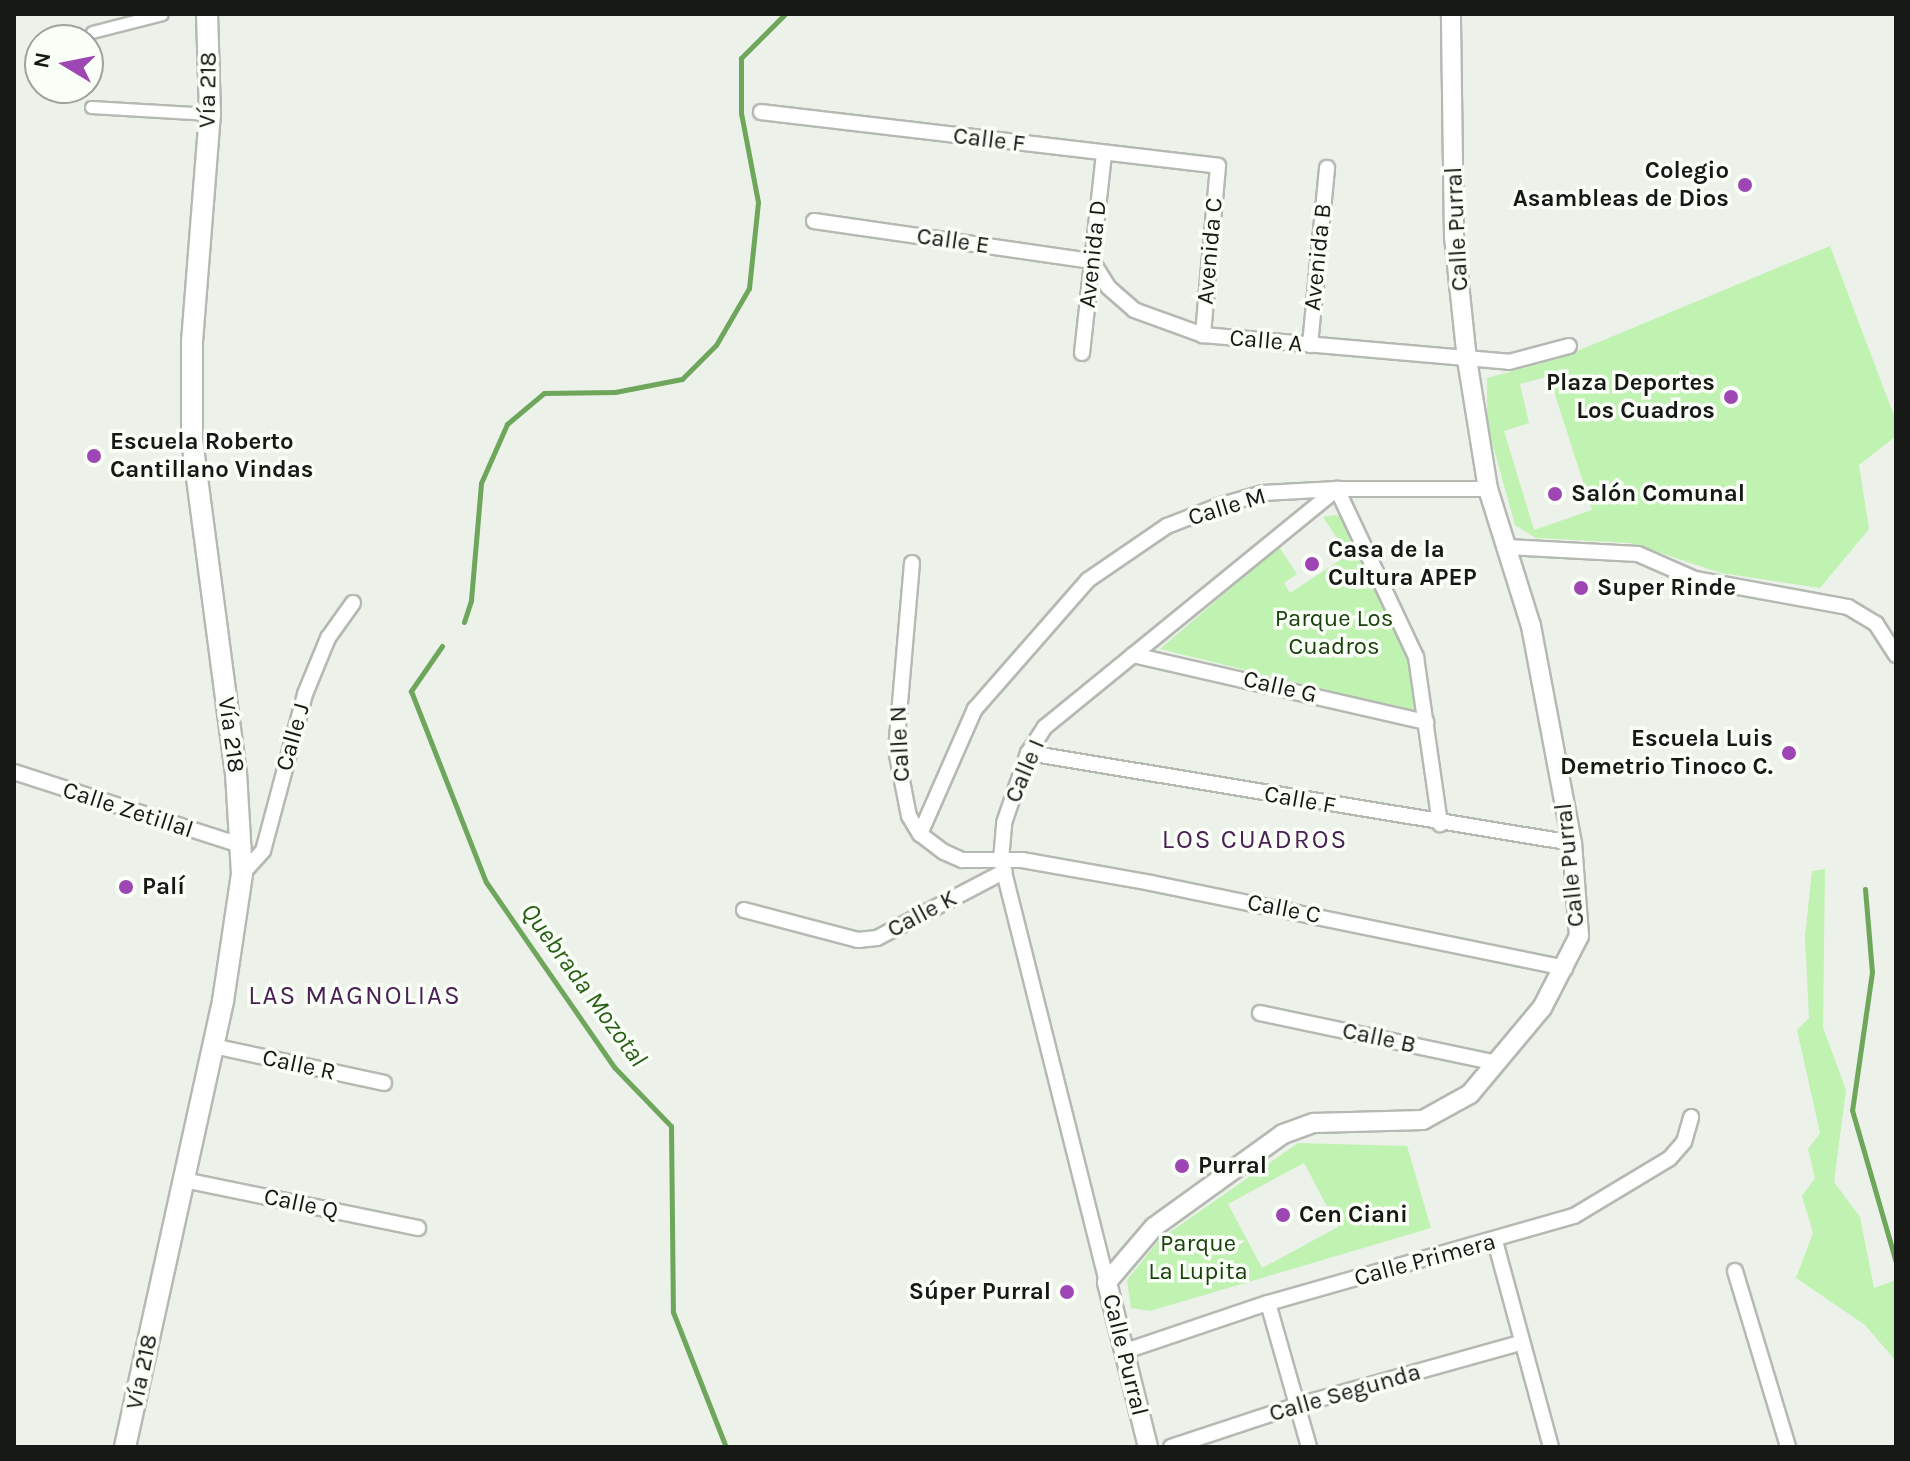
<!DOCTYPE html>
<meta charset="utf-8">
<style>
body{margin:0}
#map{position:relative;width:1910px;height:1461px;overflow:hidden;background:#ecf1ea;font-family:Karla,sans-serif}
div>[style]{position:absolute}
.green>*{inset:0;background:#c0f2b2}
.stream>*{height:5px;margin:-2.5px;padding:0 2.5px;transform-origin:2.5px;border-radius:2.5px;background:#6ea75c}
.roads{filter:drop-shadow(2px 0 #b4b9b2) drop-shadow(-2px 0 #b4b9b2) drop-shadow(0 2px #b4b9b2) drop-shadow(0 -2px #b4b9b2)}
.pedestrian>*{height:11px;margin:-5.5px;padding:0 5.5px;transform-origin:5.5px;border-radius:5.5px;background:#fff}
.minor>*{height:14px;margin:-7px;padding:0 7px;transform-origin:7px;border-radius:7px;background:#fff}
.tertiary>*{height:18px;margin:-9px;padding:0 9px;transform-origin:9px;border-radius:9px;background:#fff}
.secondary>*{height:20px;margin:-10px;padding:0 10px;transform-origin:10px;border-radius:10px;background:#fff}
.dots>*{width:22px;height:22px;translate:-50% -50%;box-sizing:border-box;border:4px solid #f9fef7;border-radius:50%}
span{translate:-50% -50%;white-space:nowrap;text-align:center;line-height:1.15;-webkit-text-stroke:7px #f9fef7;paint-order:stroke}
.street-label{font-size:24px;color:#161815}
.poi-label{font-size:24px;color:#161815;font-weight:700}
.right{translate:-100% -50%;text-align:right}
.left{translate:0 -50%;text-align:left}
.park-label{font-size:24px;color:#1b410d}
.neighbourhood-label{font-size:26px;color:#4a2055;letter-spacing:2px}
.water-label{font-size:26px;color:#295f14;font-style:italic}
.frame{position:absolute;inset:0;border:16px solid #161815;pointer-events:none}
.north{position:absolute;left:24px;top:24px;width:80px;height:80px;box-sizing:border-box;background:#f9fef7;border:2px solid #9ea29d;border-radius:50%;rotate:280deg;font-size:22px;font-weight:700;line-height:32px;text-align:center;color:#161815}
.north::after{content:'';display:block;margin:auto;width:28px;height:36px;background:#9d46b4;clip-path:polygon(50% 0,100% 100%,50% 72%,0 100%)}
</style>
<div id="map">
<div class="green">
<i style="clip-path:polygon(evenodd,1830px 246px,1896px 421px,1896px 436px,1859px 465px,1869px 529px,1820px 588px,1721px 573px,1630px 543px,1536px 538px,1515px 525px,1487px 424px,1487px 378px,1558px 359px,1830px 246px,1549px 376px,1592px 510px,1534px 530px,1504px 431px,1529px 423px,1520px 384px,1549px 376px)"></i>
<i style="clip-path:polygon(1334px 515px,1343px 517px,1409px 656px,1417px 712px,1160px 649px,1279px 547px,1297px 574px,1284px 583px,1290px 593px,1348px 555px,1323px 517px)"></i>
<i style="clip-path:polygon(1825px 869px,1823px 1027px,1846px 1090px,1834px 1182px,1860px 1217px,1874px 1288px,1896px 1280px,1896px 1361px,1865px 1325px,1796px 1278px,1813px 1233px,1802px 1196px,1815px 1178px,1808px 1149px,1820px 1133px,1797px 1030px,1809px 1018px,1805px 937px,1812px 871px)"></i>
<i style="clip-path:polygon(evenodd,1298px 1143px,1407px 1146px,1431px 1228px,1150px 1311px,1131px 1308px,1127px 1280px,1160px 1239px,1298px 1143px,1304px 1163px,1338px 1227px,1262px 1268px,1228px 1204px,1304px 1163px)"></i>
</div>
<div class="stream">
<i style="left:464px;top:622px;width:23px;rotate:-72deg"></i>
<i style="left:471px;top:600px;width:117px;rotate:-85.1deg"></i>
<i style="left:481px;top:483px;width:64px;rotate:-66.2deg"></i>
<i style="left:507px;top:424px;width:48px;rotate:-40deg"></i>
<i style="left:544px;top:393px;width:71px;rotate:-0.8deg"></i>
<i style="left:615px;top:392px;width:68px;rotate:-11deg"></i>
<i style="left:682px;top:379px;width:48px;rotate:-45deg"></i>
<i style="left:716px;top:345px;width:66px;rotate:-59.9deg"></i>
<i style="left:749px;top:288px;width:86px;rotate:-84deg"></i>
<i style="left:758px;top:202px;width:91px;rotate:-100.8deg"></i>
<i style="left:741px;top:113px;width:55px;rotate:-90deg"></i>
<i style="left:741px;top:58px;width:61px;rotate:-45deg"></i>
<i style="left:442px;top:646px;width:55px;rotate:124.6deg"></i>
<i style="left:411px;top:691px;width:205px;rotate:68.6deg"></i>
<i style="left:486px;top:882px;width:225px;rotate:55.3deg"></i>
<i style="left:614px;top:1067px;width:82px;rotate:46deg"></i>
<i style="left:671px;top:1126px;width:186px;rotate:89.4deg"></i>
<i style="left:673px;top:1312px;width:145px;rotate:68.6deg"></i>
<i style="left:1865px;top:889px;width:83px;rotate:85.2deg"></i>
<i style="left:1872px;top:972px;width:139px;rotate:98.2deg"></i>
<i style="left:1852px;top:1110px;width:158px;rotate:73.9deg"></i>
</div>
<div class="roads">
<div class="pedestrian">
<i style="left:92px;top:32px;width:72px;rotate:-14.4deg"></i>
<i style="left:91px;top:107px;width:119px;rotate:3.4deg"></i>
</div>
<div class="minor">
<i style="left:761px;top:112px;width:460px;rotate:6.7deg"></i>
<i style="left:1218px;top:166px;width:170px;rotate:95.1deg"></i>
<i style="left:814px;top:221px;width:281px;rotate:8.2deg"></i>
<i style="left:1092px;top:261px;width:31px;rotate:58deg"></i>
<i style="left:1108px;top:287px;width:35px;rotate:41deg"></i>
<i style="left:1134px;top:310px;width:73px;rotate:19.9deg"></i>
<i style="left:1203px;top:335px;width:307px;rotate:5deg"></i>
<i style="left:1509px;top:362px;width:62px;rotate:-14.9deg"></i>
<i style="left:1310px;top:345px;width:178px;rotate:-84.5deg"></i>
<i style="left:1082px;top:353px;width:199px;rotate:-83.7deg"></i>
<i style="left:1507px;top:547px;width:131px;rotate:3.1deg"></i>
<i style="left:1638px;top:554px;width:62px;rotate:23.7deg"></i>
<i style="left:1695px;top:579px;width:156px;rotate:10.4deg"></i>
<i style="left:1848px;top:607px;width:33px;rotate:31deg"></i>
<i style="left:1876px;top:624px;width:37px;rotate:57deg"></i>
<i style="left:912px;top:563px;width:188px;rotate:94.9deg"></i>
<i style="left:896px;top:750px;width:67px;rotate:78.9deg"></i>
<i style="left:909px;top:816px;width:21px;rotate:59deg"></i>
<i style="left:920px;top:834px;width:30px;rotate:37deg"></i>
<i style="left:944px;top:852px;width:20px;rotate:24deg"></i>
<i style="left:962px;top:860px;width:60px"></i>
<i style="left:1022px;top:860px;width:131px;rotate:10.1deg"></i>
<i style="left:1151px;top:883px;width:423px;rotate:11.6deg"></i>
<i style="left:1133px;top:655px;width:301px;rotate:12.9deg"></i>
<i style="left:1028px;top:753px;width:551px;rotate:9.39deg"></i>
<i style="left:14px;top:772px;width:241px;rotate:17.9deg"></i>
<i style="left:920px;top:834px;width:137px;rotate:-66.3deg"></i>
<i style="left:975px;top:709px;width:171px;rotate:-48.8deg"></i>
<i style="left:1088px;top:580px;width:96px;rotate:-34.4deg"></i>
<i style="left:1167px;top:526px;width:55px;rotate:-21.4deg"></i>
<i style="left:1218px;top:506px;width:47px;rotate:-16.1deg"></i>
<i style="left:1263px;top:493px;width:74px;rotate:-3.1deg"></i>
<i style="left:1337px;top:489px;width:186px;rotate:64.8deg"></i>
<i style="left:1416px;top:657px;width:169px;rotate:81.8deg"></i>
<i style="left:242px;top:874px;width:31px;rotate:-48deg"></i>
<i style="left:263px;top:851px;width:163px;rotate:-75deg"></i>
<i style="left:305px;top:694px;width:61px;rotate:-67.7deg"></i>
<i style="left:328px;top:638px;width:43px;rotate:-54.5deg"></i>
<i style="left:744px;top:910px;width:118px;rotate:14.7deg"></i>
<i style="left:858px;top:940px;width:19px;rotate:-6deg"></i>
<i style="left:877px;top:938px;width:144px;rotate:-27.6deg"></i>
<i style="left:1260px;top:1013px;width:243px;rotate:11.9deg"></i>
<i style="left:213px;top:1046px;width:175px;rotate:12.2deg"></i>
<i style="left:184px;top:1180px;width:239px;rotate:11.6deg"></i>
<i style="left:1495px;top:1241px;width:213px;rotate:74.8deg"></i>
<i style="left:1735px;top:1271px;width:184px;rotate:73.2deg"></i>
<i style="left:1107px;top:1282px;width:435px;rotate:-104.1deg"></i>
<i style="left:1001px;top:860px;width:37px;rotate:-85deg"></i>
<i style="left:1004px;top:823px;width:74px;rotate:-71.1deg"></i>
<i style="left:1028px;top:753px;width:31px;rotate:-57deg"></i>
<i style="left:1045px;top:727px;width:377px;rotate:-39.2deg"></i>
<i style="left:1337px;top:489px;width:151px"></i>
<i style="left:1268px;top:1303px;width:150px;rotate:74.1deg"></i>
<i style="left:1123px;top:1352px;width:153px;rotate:-18.7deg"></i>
<i style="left:1268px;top:1303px;width:318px;rotate:-15.9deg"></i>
<i style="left:1574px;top:1216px;width:112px;rotate:-31.1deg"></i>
<i style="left:1670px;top:1158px;width:21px;rotate:-49deg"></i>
<i style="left:1684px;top:1142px;width:26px;rotate:-74deg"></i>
<i style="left:1171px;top:1447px;width:134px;rotate:-18.3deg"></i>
<i style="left:1298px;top:1405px;width:230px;rotate:-15.6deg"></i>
</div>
<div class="tertiary">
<i style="left:1148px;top:1447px;width:170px;rotate:-104deg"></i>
<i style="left:1107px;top:1282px;width:72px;rotate:-49.5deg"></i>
<i style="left:1154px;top:1227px;width:159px;rotate:-35.8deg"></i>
<i style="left:1283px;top:1134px;width:33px;rotate:-20deg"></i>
<i style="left:1314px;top:1123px;width:109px;rotate:-1.6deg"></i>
<i style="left:1423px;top:1120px;width:54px;rotate:-29deg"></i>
<i style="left:1470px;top:1094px;width:112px;rotate:-50.1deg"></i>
<i style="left:1542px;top:1008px;width:81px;rotate:-62.8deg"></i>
<i style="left:1579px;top:936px;width:93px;rotate:-94.3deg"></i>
<i style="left:1572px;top:843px;width:221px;rotate:-100.7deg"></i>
<i style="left:1531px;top:626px;width:144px;rotate:-107.4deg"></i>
<i style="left:1488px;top:489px;width:131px;rotate:-99.2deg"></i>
<i style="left:1467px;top:360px;width:125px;rotate:-96deg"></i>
<i style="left:1454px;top:236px;width:222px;rotate:-90.8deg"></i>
</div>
<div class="secondary">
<i style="left:125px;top:1447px;width:457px;rotate:-77.6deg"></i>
<i style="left:223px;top:1001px;width:128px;rotate:-81.5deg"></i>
<i style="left:242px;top:874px;width:100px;rotate:-93.4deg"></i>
<i style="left:236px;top:774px;width:335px;rotate:-97.5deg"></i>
<i style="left:192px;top:442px;width:100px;rotate:-90deg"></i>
<i style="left:192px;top:342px;width:229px;rotate:-85.5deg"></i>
<i style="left:210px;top:114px;width:100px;rotate:-91.7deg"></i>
</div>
</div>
<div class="dots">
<i style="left:1745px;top:185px;background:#9d46b4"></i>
<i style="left:1731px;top:397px;background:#9d46b4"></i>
<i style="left:94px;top:456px;background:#9d46b4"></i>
<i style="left:1555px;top:494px;background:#9d46b4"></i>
<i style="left:1312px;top:564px;background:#9d46b4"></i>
<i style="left:1581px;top:588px;background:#9d46b4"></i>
<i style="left:1789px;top:753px;background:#9d46b4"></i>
<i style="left:126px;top:887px;background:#9d46b4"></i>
<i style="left:1182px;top:1166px;background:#9d46b4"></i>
<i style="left:1283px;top:1215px;background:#9d46b4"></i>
<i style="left:1067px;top:1292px;background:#9d46b4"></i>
</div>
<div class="street-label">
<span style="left:208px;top:90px;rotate:-89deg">Vía 218</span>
<span style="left:989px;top:140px;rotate:7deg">Calle F</span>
<span style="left:1457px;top:229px;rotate:-93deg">Calle Purral</span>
<span style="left:953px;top:241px;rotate:8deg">Calle E</span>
<span style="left:1210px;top:251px;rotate:-85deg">Avenida C</span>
<span style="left:1093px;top:254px;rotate:-84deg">Avenida D</span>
<span style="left:1318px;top:257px;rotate:-84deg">Avenida B</span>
<span style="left:1266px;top:341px;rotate:5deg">Calle A</span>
<span style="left:1227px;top:507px;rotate:-17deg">Calle M</span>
<span style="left:1280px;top:687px;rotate:13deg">Calle G</span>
<span style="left:231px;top:735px;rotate:82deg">Vía 218</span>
<span style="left:293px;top:737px;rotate:-74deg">Calle J</span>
<span style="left:900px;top:744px;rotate:-93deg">Calle N</span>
<span style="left:1025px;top:771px;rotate:-67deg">Calle I</span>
<span style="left:1300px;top:800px;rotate:10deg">Calle F</span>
<span style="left:128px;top:810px;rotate:18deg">Calle Zetillal</span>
<span style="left:1570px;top:865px;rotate:-96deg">Calle Purral</span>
<span style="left:1284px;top:909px;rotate:11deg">Calle C</span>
<span style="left:922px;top:914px;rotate:-28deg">Calle K</span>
<span style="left:1379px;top:1038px;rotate:12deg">Calle B</span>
<span style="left:299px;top:1065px;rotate:12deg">Calle R</span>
<span style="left:301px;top:1204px;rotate:12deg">Calle Q</span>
<span style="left:1425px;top:1260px;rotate:-15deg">Calle Primera</span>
<span style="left:1125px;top:1355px;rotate:76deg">Calle Purral</span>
<span style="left:142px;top:1372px;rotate:-78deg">Vía 218</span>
<span style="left:1345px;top:1393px;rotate:-16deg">Calle Segunda</span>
</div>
<div class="poi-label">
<span class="right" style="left:1729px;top:185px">Colegio<br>Asambleas de Dios</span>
<span class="right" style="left:1715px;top:397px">Plaza Deportes<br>Los Cuadros</span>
<span class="left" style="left:110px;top:456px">Escuela Roberto<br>Cantillano Vindas</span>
<span class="left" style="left:1571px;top:494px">Salón Comunal</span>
<span class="left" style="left:1328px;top:564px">Casa de la<br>Cultura APEP</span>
<span class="left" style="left:1597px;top:588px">Super Rinde</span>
<span class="right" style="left:1773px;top:753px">Escuela Luis<br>Demetrio Tinoco C.</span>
<span class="left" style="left:142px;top:887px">Palí</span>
<span class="left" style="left:1198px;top:1166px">Purral</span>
<span class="left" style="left:1299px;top:1215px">Cen Ciani</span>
<span class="right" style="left:1051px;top:1292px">Súper Purral</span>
</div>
<div class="park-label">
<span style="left:1334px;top:633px">Parque Los<br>Cuadros</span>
<span style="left:1198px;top:1258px">Parque<br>La Lupita</span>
</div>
<div class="neighbourhood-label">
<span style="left:1255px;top:840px">LOS CUADROS</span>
<span style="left:355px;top:996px">LAS MAGNOLIAS</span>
</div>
<div class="water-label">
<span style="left:584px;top:985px;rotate:54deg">Quebrada Mozotal</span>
</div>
<div class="frame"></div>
<div class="north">N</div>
</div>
